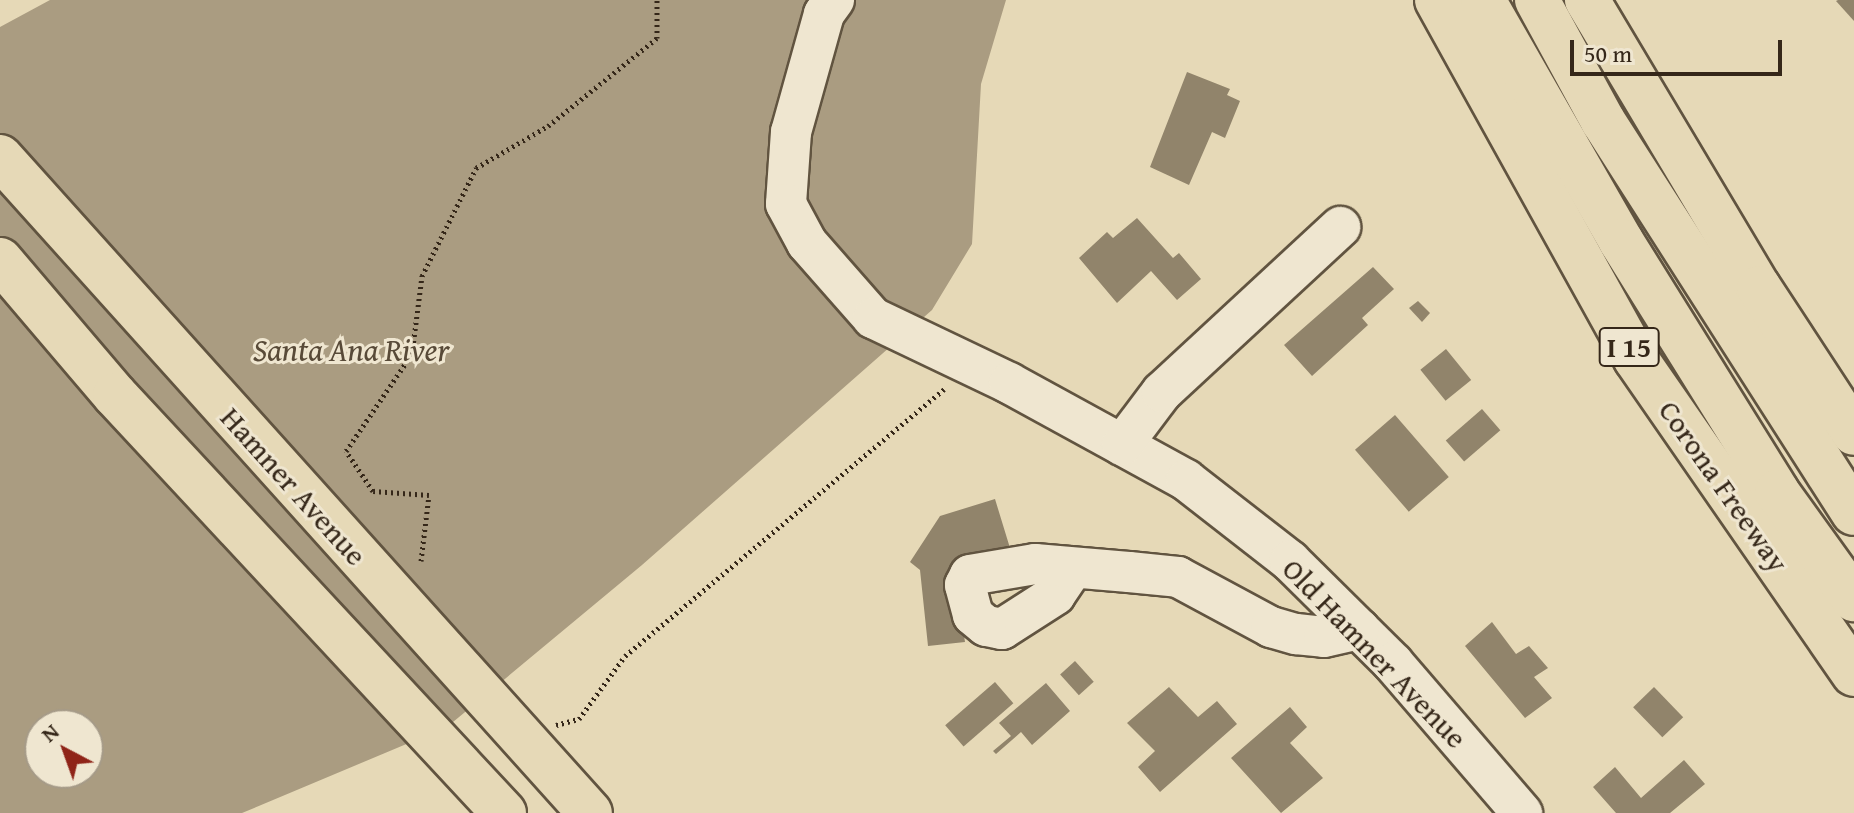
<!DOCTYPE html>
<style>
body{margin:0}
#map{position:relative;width:1854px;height:813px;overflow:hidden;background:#e6d9b7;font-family:"Gentium Book Plus",serif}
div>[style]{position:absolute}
.water>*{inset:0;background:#aa9c81}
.building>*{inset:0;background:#91846b;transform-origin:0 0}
.path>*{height:5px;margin-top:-2.5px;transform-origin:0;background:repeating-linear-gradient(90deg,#352719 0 2px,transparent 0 6px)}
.roads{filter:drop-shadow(2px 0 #615440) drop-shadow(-2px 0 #615440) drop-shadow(0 2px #615440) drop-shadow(0 -2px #615440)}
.minor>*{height:40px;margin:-20px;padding:0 20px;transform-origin:20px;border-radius:20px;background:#efe6d0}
.major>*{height:44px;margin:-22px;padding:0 22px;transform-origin:22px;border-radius:22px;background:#e6d9b7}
.highway>*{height:44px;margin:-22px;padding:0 22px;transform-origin:22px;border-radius:22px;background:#e6d9b7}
span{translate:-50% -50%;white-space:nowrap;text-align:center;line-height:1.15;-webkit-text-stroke:6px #efe6d0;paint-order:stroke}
.shield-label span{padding:2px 6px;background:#efe6d0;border:2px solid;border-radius:6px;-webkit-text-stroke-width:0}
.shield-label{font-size:28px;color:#352719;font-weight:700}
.street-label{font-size:30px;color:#352719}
.water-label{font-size:32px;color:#584a38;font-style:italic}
.north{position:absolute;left:24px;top:709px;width:80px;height:80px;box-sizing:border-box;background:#efe6d0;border:2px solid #a59a87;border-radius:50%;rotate:319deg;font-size:22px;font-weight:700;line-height:32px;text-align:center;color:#352719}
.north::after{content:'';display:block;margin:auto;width:28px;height:36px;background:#8f2418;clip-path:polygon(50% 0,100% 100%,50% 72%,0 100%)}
.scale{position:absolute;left:1570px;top:40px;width:212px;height:36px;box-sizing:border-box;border:4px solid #352719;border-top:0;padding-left:10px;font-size:24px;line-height:28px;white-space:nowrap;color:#352719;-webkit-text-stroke:6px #efe6d0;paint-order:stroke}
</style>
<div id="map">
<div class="water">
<i style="clip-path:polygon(evenodd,50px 0,1006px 0,981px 84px,972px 244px,932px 310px,642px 565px,447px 727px,242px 813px,0 813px,0 27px,50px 0,40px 725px,88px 725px,88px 773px,40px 773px,40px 725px)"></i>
</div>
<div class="building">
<i style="clip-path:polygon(1838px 0,1854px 0,1854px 21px,1836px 1px)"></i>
<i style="clip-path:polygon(1187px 72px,1230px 89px,1227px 95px,1240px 101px,1225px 138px,1212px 132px,1189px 185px,1150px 167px)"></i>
<i style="clip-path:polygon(1137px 218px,1173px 258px,1179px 253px,1201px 279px,1177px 300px,1151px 271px,1117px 303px,1079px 258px,1107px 232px,1113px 238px)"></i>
<i style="clip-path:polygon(1373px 267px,1394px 289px,1362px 318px,1368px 325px,1312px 376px,1284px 345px)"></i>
<i style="clip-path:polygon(1418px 301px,1430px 313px,1422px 322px,1409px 308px)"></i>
<i style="left:1446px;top:349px;width:40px;height:33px;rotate:51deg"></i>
<i style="left:1482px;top:409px;width:28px;height:48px;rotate:49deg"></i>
<i style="left:1395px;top:415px;width:82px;height:53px;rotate:49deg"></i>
<i style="clip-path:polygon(995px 499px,1010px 548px,969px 562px,955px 573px,965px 642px,928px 646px,920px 570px,910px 562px,940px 516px)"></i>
<i style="clip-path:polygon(1492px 622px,1516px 654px,1529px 646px,1548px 668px,1534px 677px,1552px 698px,1525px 718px,1465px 646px)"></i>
<i style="left:1075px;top:661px;width:28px;height:20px;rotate:48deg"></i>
<i style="left:995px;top:682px;width:28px;height:66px;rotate:49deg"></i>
<i style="clip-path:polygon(1046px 683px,1070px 711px,1032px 745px,1021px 732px,996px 754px,993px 751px,1011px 736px,999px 723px)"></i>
<i style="clip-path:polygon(1169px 687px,1198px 717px,1217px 701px,1237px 724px,1160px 792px,1138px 767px,1155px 751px,1127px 723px)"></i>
<i style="left:1654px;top:687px;width:42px;height:29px;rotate:46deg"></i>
<i style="clip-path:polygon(1290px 707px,1307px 727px,1290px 743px,1323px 778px,1281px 813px,1231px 758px)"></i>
<i style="clip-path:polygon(1684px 760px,1705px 784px,1670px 813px,1616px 813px,1593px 787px,1615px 767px,1641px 798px)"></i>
</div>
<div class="path">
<i style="left:421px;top:561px;width:66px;rotate:-83.1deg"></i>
<i style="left:429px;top:495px;width:56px;rotate:-175.9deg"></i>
<i style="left:373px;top:491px;width:48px;rotate:-124deg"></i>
<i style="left:346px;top:451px;width:117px;rotate:-55.8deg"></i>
<i style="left:412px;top:354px;width:79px;rotate:-82.7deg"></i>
<i style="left:422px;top:276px;width:121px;rotate:-63.4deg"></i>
<i style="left:476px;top:168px;width:83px;rotate:-30.3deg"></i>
<i style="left:548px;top:126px;width:140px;rotate:-38.9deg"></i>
<i style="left:657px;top:38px;width:38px;rotate:-90deg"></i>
<i style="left:556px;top:725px;width:24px;rotate:-15deg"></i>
<i style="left:579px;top:719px;width:78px;rotate:-53.9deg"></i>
<i style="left:625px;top:656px;width:416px;rotate:-39.9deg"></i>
</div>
<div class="roads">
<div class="minor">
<i style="left:834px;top:0;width:17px;rotate:126deg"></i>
<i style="left:824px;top:14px;width:123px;rotate:105.6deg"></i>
<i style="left:791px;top:132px;width:72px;rotate:94deg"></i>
<i style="left:786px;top:204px;width:44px;rotate:61.7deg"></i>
<i style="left:807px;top:243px;width:100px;rotate:48.7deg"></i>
<i style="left:873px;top:318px;width:151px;rotate:25.5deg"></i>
<i style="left:1009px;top:383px;width:202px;rotate:28.7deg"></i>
<i style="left:1186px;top:480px;width:132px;rotate:37.9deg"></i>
<i style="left:1290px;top:561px;width:145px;rotate:44.7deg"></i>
<i style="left:1393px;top:663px;width:198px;rotate:49.3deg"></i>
<i style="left:1122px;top:445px;width:66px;rotate:-53deg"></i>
<i style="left:1162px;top:392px;width:243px;rotate:-42.8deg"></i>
<i style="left:1073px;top:568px;width:32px;rotate:124deg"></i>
<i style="left:1055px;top:595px;width:63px;rotate:147.3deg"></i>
<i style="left:1002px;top:629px;width:16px;rotate:-169deg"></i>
<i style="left:986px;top:626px;width:17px;rotate:-140deg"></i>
<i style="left:973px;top:615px;width:31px;rotate:-105deg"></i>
<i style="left:965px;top:585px;width:11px;rotate:-63deg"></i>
<i style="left:970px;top:575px;width:66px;rotate:-9.6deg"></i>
<i style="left:1035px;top:564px;width:94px;rotate:4.9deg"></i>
<i style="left:1129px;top:572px;width:49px;rotate:5.8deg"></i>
<i style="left:1178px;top:577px;width:106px;rotate:28.3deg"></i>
<i style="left:1271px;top:627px;width:26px;rotate:16deg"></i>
<i style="left:1296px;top:634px;width:28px;rotate:6deg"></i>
<i style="left:1324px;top:637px;width:36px;rotate:-13deg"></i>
</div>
<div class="major">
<i style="left:0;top:157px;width:882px;rotate:48.03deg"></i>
<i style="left:0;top:260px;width:177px;rotate:49.6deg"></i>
<i style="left:115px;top:395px;width:571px;rotate:47.06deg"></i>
</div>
<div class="highway">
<i style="left:1437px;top:0;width:410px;rotate:61deg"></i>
<i style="left:1636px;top:359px;width:383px;rotate:55.3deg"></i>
<i style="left:1483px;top:0;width:278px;rotate:60.2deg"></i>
<i style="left:1621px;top:241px;width:296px;rotate:58.1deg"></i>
<i style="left:1777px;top:492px;width:132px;rotate:54.3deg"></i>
<i style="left:1537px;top:0;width:138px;rotate:61.4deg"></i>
<i style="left:1603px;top:121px;width:465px;rotate:57.4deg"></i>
<i style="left:1587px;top:0;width:335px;rotate:59.2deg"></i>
<i style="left:1759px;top:288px;width:173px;rotate:56.8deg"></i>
</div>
</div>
<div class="shield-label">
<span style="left:1629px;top:347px">I 15</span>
</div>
<div class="street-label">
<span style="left:294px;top:486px;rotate:48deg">Hamner Avenue</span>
<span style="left:1724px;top:486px;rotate:55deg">Corona Freeway</span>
<span style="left:1375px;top:653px;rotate:46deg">Old Hamner Avenue</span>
</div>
<div class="water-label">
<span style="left:351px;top:350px">Santa Ana River</span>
</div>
<div class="north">N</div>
<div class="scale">50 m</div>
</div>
